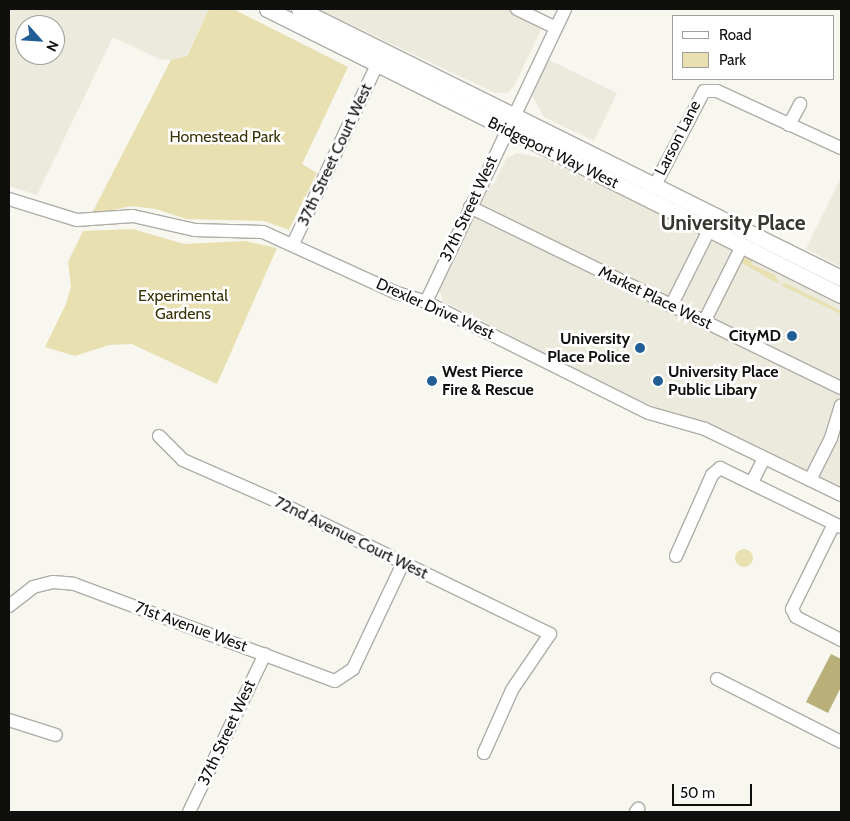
<!DOCTYPE html>
<style>
body{margin:0}
#map{position:relative;width:850px;height:821px;overflow:hidden;background:#f7f6ef;font-family:Cabin,sans-serif}
div>[style]{position:absolute}
.built>*{inset:0;background:#eceadc}
.green>*{inset:0;background:#e8e0b0}
.round{border-radius:50%}
.water>*{inset:0;background:#b9b079}
.roads{filter:drop-shadow(1px 0 #aeada7) drop-shadow(-1px 0 #aeada7) drop-shadow(0 1px #aeada7) drop-shadow(0 -1px #aeada7)}
.minor>*{height:12px;margin:-6px;padding:0 6px;transform-origin:6px;border-radius:6px;background:#fff}
.major>*{height:15px;margin:-7.5px;padding:0 7.5px;transform-origin:7.5px;border-radius:7.5px;background:#fff}
.dots>*{width:14px;height:14px;translate:-50% -50%;box-sizing:border-box;border:2px solid #fff;border-radius:50%}
span{translate:-50% -50%;white-space:nowrap;text-align:center;line-height:1.15;-webkit-text-stroke:5px #fff;paint-order:stroke}
.park-label{font-size:16px;color:#3a3305}
.street-label{font-size:16px;color:#0f0f0d}
.poi-label{font-size:16px;color:#0f0f0d;font-weight:700}
.right{translate:-100% -50%;text-align:right}
.left{translate:0 -50%;text-align:left}
.district-label{font-size:21px;color:#373631;font-weight:700}
.frame{position:absolute;inset:0;border:10px solid #0f0f0d;pointer-events:none}
.legend{position:absolute;left:672px;top:15px;width:162px;height:65px;box-sizing:border-box;background:#fff;border:1px solid #9f9f9e;margin:0;padding:6px 9px;list-style:none;font-size:15px;color:#0f0f0d}
.legend li{display:flex;align-items:center;gap:10px;height:25px}
.legend b{width:25px;border:1px solid #9f9f9e}
.north{position:absolute;left:15px;top:15px;width:50px;height:50px;box-sizing:border-box;background:#fff;border:1px solid #9f9f9e;border-radius:50%;rotate:116deg;font-size:14px;font-weight:700;line-height:20px;text-align:center;color:#0f0f0d}
.north::after{content:'';display:block;margin:auto;width:18px;height:22px;background:#235d95;clip-path:polygon(50% 0,100% 100%,50% 72%,0 100%)}
.scale{position:absolute;left:672px;top:784px;width:80px;height:22px;box-sizing:border-box;border:2px solid #0f0f0d;border-top:0;padding-left:6px;font-size:15px;line-height:18px;white-space:nowrap;color:#0f0f0d;-webkit-text-stroke:4px #fff;paint-order:stroke}
</style>
<div id="map">
<div class="built">
<i style="clip-path:polygon(evenodd,9px 9px,209px 9px,186px 56px,171px 60px,159px 59px,113px 37px,37px 195px,9px 186px,9px 9px,25px 25px,55px 25px,55px 55px,25px 55px,25px 25px)"></i>
<i style="clip-path:polygon(318px 9px,520px 9px,541px 30px,514px 86px,507px 93px,495px 93px)"></i>
<i style="clip-path:polygon(549px 60px,617px 93px,594px 141px,544px 117px,531px 94px)"></i>
<i style="clip-path:polygon(517px 153px,546px 159px,841px 303px,841px 489px,711px 425px,662px 410px,604px 384px,443px 301px,439px 288px,487px 188px,494px 183px,506px 159px)"></i>
<i style="clip-path:polygon(841px 177px,841px 267px,806px 249px)"></i>
</div>
<div class="green">
<i style="clip-path:polygon(209px 9px,233px 9px,348px 67px,302px 164px,317px 173px,289px 230px,264px 221px,186px 219px,156px 209px,131px 206px,91px 215px,171px 60px,187px 56px)"></i>
<i style="clip-path:polygon(133px 229px,184px 244px,245px 241px,277px 248px,217px 384px,132px 344px,109px 345px,75px 356px,45px 347px,66px 304px,71px 287px,68px 262px,83px 231px)"></i>
<i style="clip-path:polygon(747px 256px,753px 259px,751px 264px,775px 275px,779px 284px,740px 262px)"></i>
<i style="clip-path:polygon(785px 283px,841px 311px,841px 314px,781px 285px)"></i>
<i class="round" style="left:735px;top:549px;width:18px;height:18px"></i>
</div>
<div class="water">
<i style="clip-path:polygon(831px 654px,841px 659px,841px 687px,828px 713px,806px 702px)"></i>
</div>
<div class="roads">
<div class="minor">
<i style="left:517px;top:9px;width:43px;rotate:26deg"></i>
<i style="left:789px;top:125px;width:24px;rotate:-62deg"></i>
<i style="left:654px;top:187px;width:108px;rotate:-62.5deg"></i>
<i style="left:704px;top:91px;width:13px"></i>
<i style="left:717px;top:91px;width:136px;rotate:24.7deg"></i>
<i style="left:9px;top:199px;width:71px;rotate:17.2deg"></i>
<i style="left:77px;top:220px;width:56px;rotate:-4.1deg"></i>
<i style="left:133px;top:216px;width:64px;rotate:12.7deg"></i>
<i style="left:195px;top:230px;width:68px;rotate:1.7deg"></i>
<i style="left:263px;top:232px;width:147px;rotate:24.5deg"></i>
<i style="left:397px;top:293px;width:30px;rotate:17deg"></i>
<i style="left:426px;top:302px;width:249px;rotate:26.5deg"></i>
<i style="left:649px;top:413px;width:58px;rotate:15.9deg"></i>
<i style="left:705px;top:429px;width:151px;rotate:25.9deg"></i>
<i style="left:470px;top:207px;width:413px;rotate:26deg"></i>
<i style="left:293px;top:244px;width:198px;rotate:-64.9deg"></i>
<i style="left:426px;top:302px;width:324px;rotate:-64.6deg"></i>
<i style="left:671px;top:306px;width:85px;rotate:-63.4deg"></i>
<i style="left:704px;top:322px;width:85px;rotate:-63.4deg"></i>
<i style="left:159px;top:436px;width:34px;rotate:45deg"></i>
<i style="left:183px;top:460px;width:97px;rotate:23.7deg"></i>
<i style="left:272px;top:499px;width:309px;rotate:25.9deg"></i>
<i style="left:550px;top:634px;width:68px;rotate:124.2deg"></i>
<i style="left:512px;top:690px;width:69px;rotate:114deg"></i>
<i style="left:810px;top:480px;width:47px;rotate:-63.4deg"></i>
<i style="left:831px;top:438px;width:34px;rotate:-73deg"></i>
<i style="left:752px;top:482px;width:27px;rotate:-63deg"></i>
<i style="left:834px;top:524px;width:95px;rotate:116.3deg"></i>
<i style="left:792px;top:609px;width:9px;rotate:63deg"></i>
<i style="left:796px;top:617px;width:51px;rotate:27.1deg"></i>
<i style="left:676px;top:556px;width:89px;rotate:-66deg"></i>
<i style="left:712px;top:475px;width:11px;rotate:-41deg"></i>
<i style="left:720px;top:468px;width:135px;rotate:26deg"></i>
<i style="left:9px;top:606px;width:31px;rotate:-38deg"></i>
<i style="left:33px;top:587px;width:21px;rotate:-14deg"></i>
<i style="left:53px;top:582px;width:21px;rotate:5deg"></i>
<i style="left:74px;top:584px;width:278px;rotate:20.4deg"></i>
<i style="left:335px;top:681px;width:22px;rotate:-34deg"></i>
<i style="left:353px;top:669px;width:117px;rotate:-64.7deg"></i>
<i style="left:717px;top:679px;width:139px;rotate:26.9deg"></i>
<i style="left:9px;top:720px;width:49px;rotate:17.7deg"></i>
<i style="left:189px;top:812px;width:175px;rotate:-64.3deg"></i>
<i style="left:636px;top:812px;width:4px;rotate:-56deg"></i>
</div>
<div class="major">
<i style="left:267px;top:9px;width:641px;rotate:26.49deg"></i>
<i style="left:299px;top:9px;width:605px;rotate:26.4deg"></i>
</div>
</div>
<div class="dots">
<i style="left:792px;top:336px;background:#235d95"></i>
<i style="left:640px;top:348px;background:#235d95"></i>
<i style="left:432px;top:381px;background:#235d95"></i>
<i style="left:658px;top:381px;background:#235d95"></i>
</div>
<div class="park-label">
<span style="left:225px;top:137px">Homestead Park</span>
<span style="left:183px;top:305px">Experimental<br>Gardens</span>
</div>
<div class="street-label">
<span style="left:678px;top:138px;rotate:-63deg">Larson Lane</span>
<span style="left:553px;top:153px;rotate:26deg">Bridgeport Way West</span>
<span style="left:335px;top:155px;rotate:-65deg">37th Street Court West</span>
<span style="left:469px;top:209px;rotate:-65deg">37th Street West</span>
<span style="left:655px;top:298px;rotate:26deg">Market Place West</span>
<span style="left:435px;top:309px;rotate:24deg">Drexler Drive West</span>
<span style="left:351px;top:538px;rotate:26deg">72nd Avenue Court West</span>
<span style="left:191px;top:627px;rotate:20deg">71st Avenue West</span>
<span style="left:227px;top:733px;rotate:-65deg">37th Street West</span>
</div>
<div class="poi-label">
<span class="right" style="left:781px;top:336px">CityMD</span>
<span class="right" style="left:630px;top:348px">University<br>Place Police</span>
<span class="left" style="left:442px;top:381px">West Pierce<br>Fire &amp; Rescue</span>
<span class="left" style="left:668px;top:381px">University Place<br>Public Libary</span>
</div>
<div class="district-label">
<span style="left:733px;top:223px">University Place</span>
</div>
<div class="frame"></div>
<ul class="legend">
<li><b style="height:6px;background:#fff"></b>Road</li>
<li><b style="height:14px;background:#e8e0b0"></b>Park</li>
</ul>
<div class="north">N</div>
<div class="scale">50 m</div>
</div>
